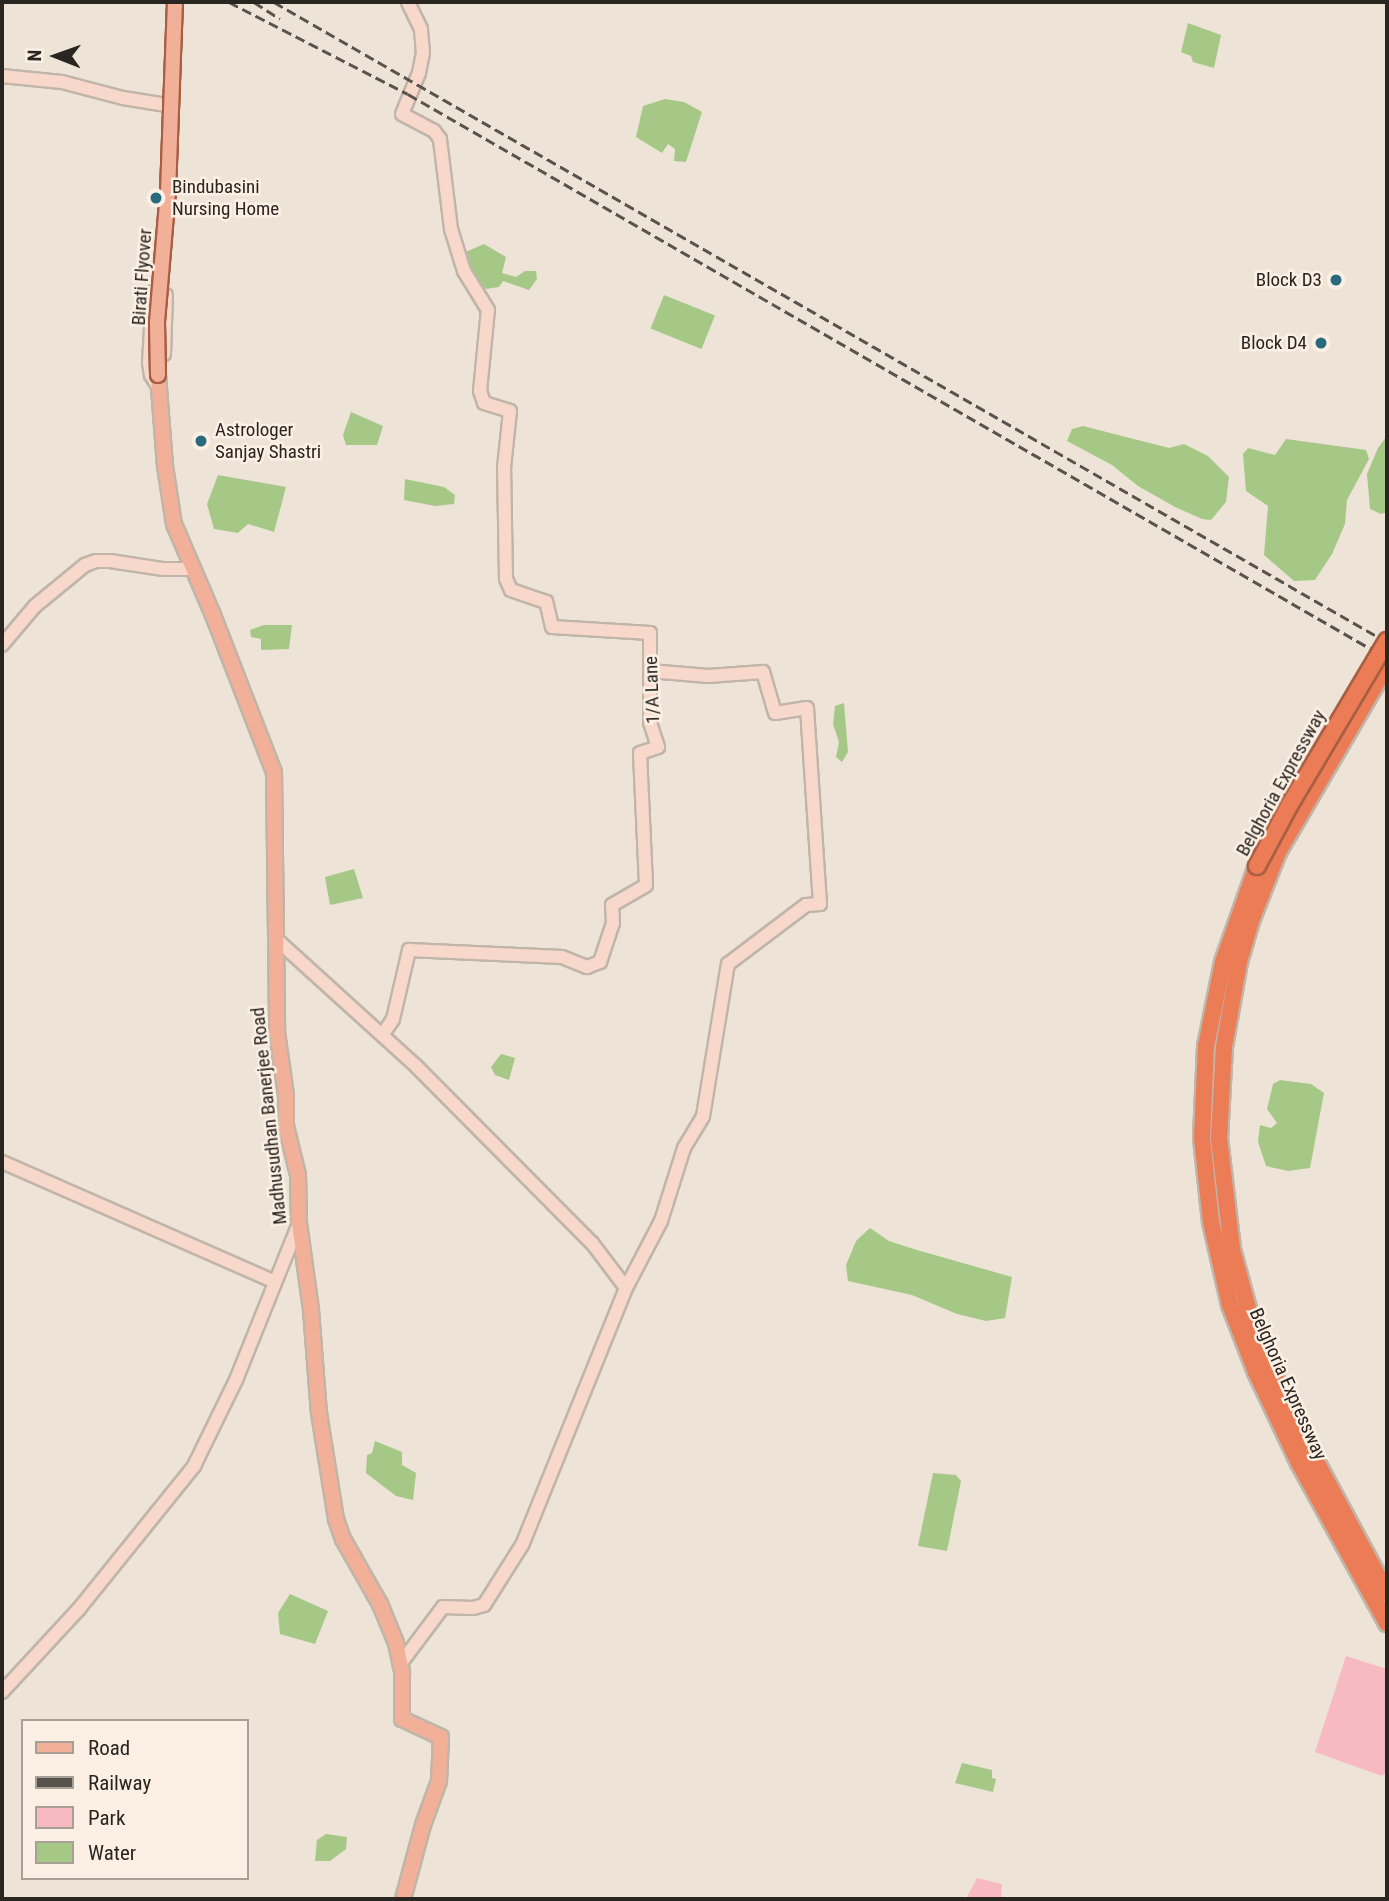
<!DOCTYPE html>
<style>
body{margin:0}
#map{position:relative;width:1389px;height:1901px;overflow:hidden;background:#eee3d7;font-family:"Roboto Condensed",sans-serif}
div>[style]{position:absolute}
.green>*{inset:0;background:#f8bac2}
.water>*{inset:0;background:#a5c887;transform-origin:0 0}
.roads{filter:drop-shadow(2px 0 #c0b5a9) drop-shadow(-2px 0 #c0b5a9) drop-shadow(0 2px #c0b5a9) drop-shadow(0 -2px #c0b5a9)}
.secondary>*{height:12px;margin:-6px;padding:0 6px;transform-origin:6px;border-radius:6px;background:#f9d8cc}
.primary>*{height:14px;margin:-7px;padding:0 7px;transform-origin:7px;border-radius:7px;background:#f3b099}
.highway>*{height:16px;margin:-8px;padding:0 8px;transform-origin:8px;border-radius:8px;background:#eb7c55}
.rail>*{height:2.5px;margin-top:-1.25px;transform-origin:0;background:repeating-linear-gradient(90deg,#58534d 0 10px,transparent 0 15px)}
.bridges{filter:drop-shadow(2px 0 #a75e43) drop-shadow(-2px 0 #a75e43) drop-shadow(0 2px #a75e43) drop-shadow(0 -2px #a75e43)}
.primary-bridge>*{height:14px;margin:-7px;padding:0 7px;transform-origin:7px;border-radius:7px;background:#f3b099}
.highway-bridge>*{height:16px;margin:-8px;padding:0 8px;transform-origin:8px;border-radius:8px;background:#eb7c55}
.dots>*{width:19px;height:19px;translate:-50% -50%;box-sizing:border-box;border:4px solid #fcf0e4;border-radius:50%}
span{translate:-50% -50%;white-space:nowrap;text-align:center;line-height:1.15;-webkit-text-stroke:5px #fcf0e4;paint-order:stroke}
.poi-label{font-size:19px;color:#292521}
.left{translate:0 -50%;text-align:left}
.right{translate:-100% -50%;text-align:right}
.street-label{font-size:19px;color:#292521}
.frame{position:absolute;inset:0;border:4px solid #292521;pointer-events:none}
.legend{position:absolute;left:21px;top:1719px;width:228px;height:161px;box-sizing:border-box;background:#fcf0e4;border:2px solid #a89f96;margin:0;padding:9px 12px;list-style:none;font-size:21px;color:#292521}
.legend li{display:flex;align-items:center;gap:14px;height:35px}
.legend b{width:35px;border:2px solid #a89f96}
.north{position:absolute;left:21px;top:21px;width:70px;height:70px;-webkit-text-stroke:5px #fcf0e4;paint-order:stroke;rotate:271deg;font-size:19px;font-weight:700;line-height:28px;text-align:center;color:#292521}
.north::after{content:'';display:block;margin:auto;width:24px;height:32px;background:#292521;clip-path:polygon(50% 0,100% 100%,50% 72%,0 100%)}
</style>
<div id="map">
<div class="green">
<i style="clip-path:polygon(1346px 1656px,1387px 1669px,1387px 1772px,1382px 1776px,1315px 1752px)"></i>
<i style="clip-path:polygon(977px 1878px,1002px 1884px,1001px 1899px,966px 1899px)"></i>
</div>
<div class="water">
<i style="clip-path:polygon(1188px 23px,1221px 35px,1214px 68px,1193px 62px,1191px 56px,1181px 52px)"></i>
<i style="clip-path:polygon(665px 99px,684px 102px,702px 112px,686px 162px,674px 161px,675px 149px,668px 144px,662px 153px,636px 137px,643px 106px)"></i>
<i style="clip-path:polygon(484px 244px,506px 257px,502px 273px,516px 277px,525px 271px,536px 271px,537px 279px,529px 290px,503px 281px,499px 287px,486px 289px,473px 277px,463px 253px)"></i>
<i style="left:664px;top:295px;width:55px;height:36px;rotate:22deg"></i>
<i style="clip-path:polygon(351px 412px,383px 426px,377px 445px,346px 445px,343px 435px)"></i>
<i style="clip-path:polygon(1083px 426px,1169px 448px,1184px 444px,1208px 456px,1229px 477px,1226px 502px,1211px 520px,1202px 519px,1175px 507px,1138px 486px,1112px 465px,1067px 441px,1072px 429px)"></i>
<i style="clip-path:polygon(1387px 436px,1387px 512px,1381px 514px,1370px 509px,1367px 474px,1378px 448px)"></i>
<i style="clip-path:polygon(1286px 439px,1366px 450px,1369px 459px,1347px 500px,1345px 524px,1332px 554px,1315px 580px,1294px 581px,1264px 555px,1268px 506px,1246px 491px,1243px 454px,1248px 448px,1275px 455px)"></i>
<i style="clip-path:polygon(218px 475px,286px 487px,274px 532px,248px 524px,238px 533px,214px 529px,207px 504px)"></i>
<i style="clip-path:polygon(405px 479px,444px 487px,455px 495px,454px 504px,435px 506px,404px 500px)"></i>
<i style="clip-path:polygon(264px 625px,292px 625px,289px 649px,261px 650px,261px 639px,251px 637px,250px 630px)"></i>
<i style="clip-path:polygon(844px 703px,848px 752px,842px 762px,836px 757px,839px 742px,833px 724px,835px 706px)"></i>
<i style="clip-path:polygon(354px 869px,363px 898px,330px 905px,325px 877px)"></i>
<i style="clip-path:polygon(501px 1054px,515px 1058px,509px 1080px,495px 1075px,491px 1067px)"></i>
<i style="clip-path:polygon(1280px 1080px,1311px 1084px,1324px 1093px,1310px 1168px,1288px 1171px,1266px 1166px,1258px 1142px,1260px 1125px,1271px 1128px,1277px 1123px,1267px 1109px,1273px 1084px)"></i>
<i style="clip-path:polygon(870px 1228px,889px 1241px,917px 1250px,1012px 1277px,1005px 1318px,986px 1321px,957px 1314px,912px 1295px,848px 1281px,846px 1265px,856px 1241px)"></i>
<i style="clip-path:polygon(375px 1441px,402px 1452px,402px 1465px,416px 1473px,413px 1500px,396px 1496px,366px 1473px,367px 1455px,372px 1453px)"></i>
<i style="clip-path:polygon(933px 1473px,956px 1475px,961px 1481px,947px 1551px,918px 1546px)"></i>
<i style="clip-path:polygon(290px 1594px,328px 1611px,315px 1644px,280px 1634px,278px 1613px)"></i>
<i style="clip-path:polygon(962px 1763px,992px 1770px,992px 1778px,996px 1779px,993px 1792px,955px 1783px)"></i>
<i style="clip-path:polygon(326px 1834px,347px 1837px,346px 1849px,330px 1861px,315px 1861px,317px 1840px)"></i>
</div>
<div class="roads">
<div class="secondary">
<i style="left:2px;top:76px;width:60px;rotate:5.7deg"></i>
<i style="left:62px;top:82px;width:63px;rotate:14.7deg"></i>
<i style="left:123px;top:98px;width:44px;rotate:9.2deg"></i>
<i style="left:153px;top:292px;width:71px;rotate:93.2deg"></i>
<i style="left:149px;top:363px;width:12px;rotate:81deg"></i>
<i style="left:151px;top:375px;width:15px;rotate:58deg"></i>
<i style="left:164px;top:354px;width:59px;rotate:-88.1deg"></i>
<i style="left:2px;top:645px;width:51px;rotate:-49.8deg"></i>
<i style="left:35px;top:606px;width:65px;rotate:-39.4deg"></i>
<i style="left:85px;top:565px;width:12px;rotate:-20deg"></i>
<i style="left:96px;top:561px;width:14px"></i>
<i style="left:110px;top:561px;width:54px;rotate:8.6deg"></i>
<i style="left:163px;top:569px;width:28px"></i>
<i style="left:276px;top:939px;width:190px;rotate:42.2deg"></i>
<i style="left:417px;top:1067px;width:248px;rotate:45.2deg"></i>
<i style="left:592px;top:1243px;width:56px;rotate:52.9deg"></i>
<i style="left:626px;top:1288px;width:277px;rotate:112deg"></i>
<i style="left:522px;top:1545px;width:71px;rotate:122.3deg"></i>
<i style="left:484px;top:1605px;width:11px;rotate:165deg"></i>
<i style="left:473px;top:1608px;width:30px;rotate:-178deg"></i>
<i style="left:443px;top:1607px;width:70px;rotate:126.9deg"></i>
<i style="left:383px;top:1034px;width:18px;rotate:-56deg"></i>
<i style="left:393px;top:1019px;width:71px;rotate:-76.9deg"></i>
<i style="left:409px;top:950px;width:153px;rotate:2.6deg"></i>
<i style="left:562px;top:957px;width:27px;rotate:22deg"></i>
<i style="left:587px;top:967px;width:14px;rotate:-21deg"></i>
<i style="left:600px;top:962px;width:41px;rotate:-71.6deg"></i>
<i style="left:613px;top:923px;width:18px;rotate:-93deg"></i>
<i style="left:612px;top:905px;width:39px;rotate:-30deg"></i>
<i style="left:646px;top:885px;width:132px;rotate:-92.6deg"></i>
<i style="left:640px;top:753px;width:19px;rotate:-18deg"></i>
<i style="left:658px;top:747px;width:25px;rotate:-108deg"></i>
<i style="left:650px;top:723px;width:90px;rotate:-90deg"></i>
<i style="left:650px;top:633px;width:98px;rotate:-176.5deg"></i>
<i style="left:552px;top:627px;width:26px;rotate:-103deg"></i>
<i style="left:546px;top:602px;width:37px;rotate:-161deg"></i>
<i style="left:511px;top:590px;width:12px;rotate:-114deg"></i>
<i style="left:506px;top:579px;width:111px;rotate:-91deg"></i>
<i style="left:504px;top:468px;width:57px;rotate:-84deg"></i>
<i style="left:510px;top:411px;width:27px;rotate:-163deg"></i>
<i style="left:484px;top:403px;width:13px;rotate:-108deg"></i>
<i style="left:480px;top:391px;width:81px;rotate:-84.4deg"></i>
<i style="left:488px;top:310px;width:46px;rotate:-121.6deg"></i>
<i style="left:464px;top:271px;width:44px;rotate:-107.2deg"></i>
<i style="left:451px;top:229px;width:91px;rotate:-97deg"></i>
<i style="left:440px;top:139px;width:10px;rotate:-127deg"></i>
<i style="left:434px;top:131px;width:36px;rotate:-152deg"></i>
<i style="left:402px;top:114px;width:44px;rotate:-67.5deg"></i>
<i style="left:419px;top:73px;width:20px;rotate:-79deg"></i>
<i style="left:423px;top:53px;width:24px;rotate:-95deg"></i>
<i style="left:421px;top:29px;width:30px;rotate:-116deg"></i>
<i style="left:2px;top:1162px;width:298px;rotate:23.7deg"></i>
<i style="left:626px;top:1288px;width:76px;rotate:-62.4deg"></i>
<i style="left:661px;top:1221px;width:77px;rotate:-72.5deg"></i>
<i style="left:684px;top:1148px;width:37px;rotate:-59deg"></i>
<i style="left:703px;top:1116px;width:154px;rotate:-80.7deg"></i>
<i style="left:728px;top:964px;width:98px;rotate:-37.1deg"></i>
<i style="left:806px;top:905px;width:14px;rotate:-4deg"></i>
<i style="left:820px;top:904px;width:196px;rotate:-93.8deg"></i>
<i style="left:807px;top:708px;width:32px;rotate:171deg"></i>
<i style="left:775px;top:713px;width:43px;rotate:-106.3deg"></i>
<i style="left:763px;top:672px;width:55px;rotate:175.8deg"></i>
<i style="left:708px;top:676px;width:58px;rotate:-175.1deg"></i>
<i style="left:2px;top:1692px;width:112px;rotate:-47.2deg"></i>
<i style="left:78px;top:1610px;width:185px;rotate:-51.1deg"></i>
<i style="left:194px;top:1466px;width:96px;rotate:-64deg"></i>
<i style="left:236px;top:1380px;width:169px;rotate:-68.1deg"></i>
</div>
<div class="primary">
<i style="left:158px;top:375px;width:91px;rotate:85.6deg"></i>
<i style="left:165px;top:466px;width:59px;rotate:81.2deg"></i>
<i style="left:174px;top:524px;width:99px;rotate:66.8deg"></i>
<i style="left:213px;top:615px;width:168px;rotate:68.8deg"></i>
<i style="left:274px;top:772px;width:260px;rotate:89.3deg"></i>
<i style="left:277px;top:1032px;width:64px;rotate:81.9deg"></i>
<i style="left:286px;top:1095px;width:31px;rotate:90deg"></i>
<i style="left:286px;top:1126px;width:50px;rotate:76.2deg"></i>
<i style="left:298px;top:1175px;width:48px;rotate:88.8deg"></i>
<i style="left:299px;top:1223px;width:88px;rotate:82.1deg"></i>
<i style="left:311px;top:1310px;width:103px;rotate:85.6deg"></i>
<i style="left:319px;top:1413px;width:107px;rotate:80.9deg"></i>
<i style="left:336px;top:1519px;width:21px;rotate:71deg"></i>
<i style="left:343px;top:1539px;width:75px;rotate:60.4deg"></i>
<i style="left:380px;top:1604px;width:42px;rotate:67.7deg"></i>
<i style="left:396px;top:1643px;width:30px;rotate:78deg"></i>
<i style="left:402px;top:1672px;width:47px;rotate:90deg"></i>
<i style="left:402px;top:1719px;width:43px;rotate:24.8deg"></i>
<i style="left:441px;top:1737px;width:44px;rotate:92.6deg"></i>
<i style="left:439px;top:1781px;width:47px;rotate:110deg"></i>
<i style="left:423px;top:1825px;width:77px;rotate:105.1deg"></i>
</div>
<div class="highway">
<i style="left:1387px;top:665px;width:216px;rotate:120.2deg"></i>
<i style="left:1278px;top:852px;width:74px;rotate:111.4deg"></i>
<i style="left:1251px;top:921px;width:43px;rotate:106.3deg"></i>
<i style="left:1239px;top:962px;width:86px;rotate:100deg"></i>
<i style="left:1224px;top:1047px;width:91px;rotate:93.1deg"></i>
<i style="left:1219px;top:1138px;width:112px;rotate:83.3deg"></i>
<i style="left:1232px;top:1249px;width:81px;rotate:74.9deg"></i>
<i style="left:1253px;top:1327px;width:108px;rotate:66deg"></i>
<i style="left:1297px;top:1426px;width:190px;rotate:61.7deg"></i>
<i style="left:1257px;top:866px;width:102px;rotate:109.5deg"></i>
<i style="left:1223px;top:962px;width:86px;rotate:101.4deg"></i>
<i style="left:1206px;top:1046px;width:92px;rotate:92.5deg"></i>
<i style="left:1202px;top:1138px;width:84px;rotate:83.9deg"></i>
<i style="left:1211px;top:1222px;width:85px;rotate:77.1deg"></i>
<i style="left:1230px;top:1305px;width:72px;rotate:68.8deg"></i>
<i style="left:1256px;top:1372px;width:101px;rotate:64.7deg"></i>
<i style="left:1299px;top:1463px;width:183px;rotate:61.2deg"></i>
</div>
</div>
<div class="rail">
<i style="left:229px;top:2px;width:201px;rotate:27.2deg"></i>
<i style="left:408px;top:94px;width:1130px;rotate:29.95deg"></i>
<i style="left:254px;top:2px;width:31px;rotate:33deg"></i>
<i style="left:274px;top:2px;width:1284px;rotate:29.9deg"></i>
</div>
<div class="bridges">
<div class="primary-bridge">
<i style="left:158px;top:375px;width:53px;rotate:-91.1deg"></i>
<i style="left:157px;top:322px;width:130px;rotate:-85.2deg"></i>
<i style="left:168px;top:192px;width:190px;rotate:-87.9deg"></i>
</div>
<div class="highway-bridge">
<i style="left:1257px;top:866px;width:68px;rotate:-61.9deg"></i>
<i style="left:1289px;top:806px;width:192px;rotate:-59.3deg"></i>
</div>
</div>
<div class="dots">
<i style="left:156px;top:198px;background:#2a6a7f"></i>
<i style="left:1336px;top:280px;background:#2a6a7f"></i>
<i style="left:1321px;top:343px;background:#2a6a7f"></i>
<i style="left:201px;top:441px;background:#2a6a7f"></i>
</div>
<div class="poi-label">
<span class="left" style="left:172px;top:198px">Bindubasini<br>Nursing Home</span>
<span class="right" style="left:1322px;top:280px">Block D3</span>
<span class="right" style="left:1307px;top:343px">Block D4</span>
<span class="left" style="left:215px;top:441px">Astrologer<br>Sanjay Shastri</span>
</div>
<div class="street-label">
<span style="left:142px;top:277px;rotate:-86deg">Birati Flyover</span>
<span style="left:652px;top:690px;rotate:-92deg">1/A Lane</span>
<span style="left:1281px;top:783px;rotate:-61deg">Belghoria Expressway</span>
<span style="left:269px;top:1116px;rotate:-96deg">Madhusudhan Banerjee Road</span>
<span style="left:1288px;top:1384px;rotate:66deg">Belghoria Expressway</span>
</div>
<div class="frame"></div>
<ul class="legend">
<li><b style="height:9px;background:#f3b099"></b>Road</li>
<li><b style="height:9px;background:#58534d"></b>Railway</li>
<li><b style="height:19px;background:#f8bac2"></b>Park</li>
<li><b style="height:19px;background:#a5c887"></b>Water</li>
</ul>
<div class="north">N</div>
</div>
